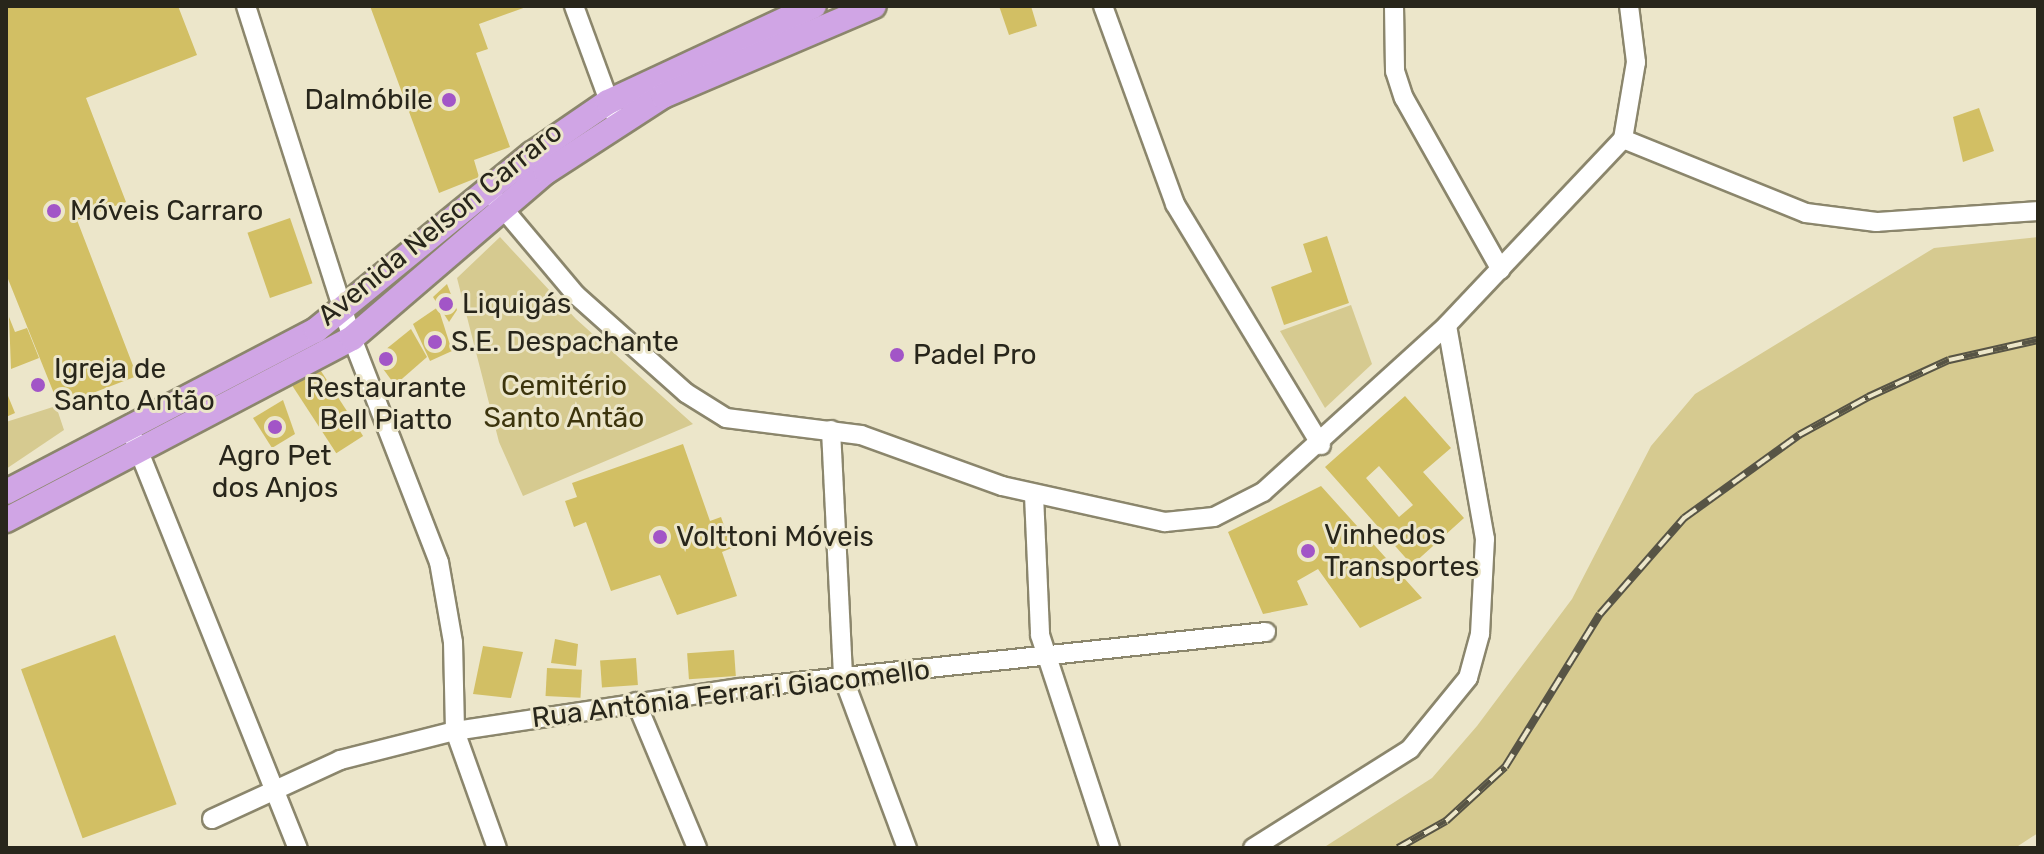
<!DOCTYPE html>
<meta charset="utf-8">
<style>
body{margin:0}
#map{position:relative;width:2044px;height:854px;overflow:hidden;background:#ece6ca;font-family:Rubik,sans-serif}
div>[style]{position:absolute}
.green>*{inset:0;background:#d6ca90}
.building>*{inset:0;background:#d2bf64;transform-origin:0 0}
.roads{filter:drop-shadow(2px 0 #8b866c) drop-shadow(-2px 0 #8b866c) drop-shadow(0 2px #8b866c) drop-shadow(0 -2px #8b866c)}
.minor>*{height:18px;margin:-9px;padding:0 9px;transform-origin:9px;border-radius:9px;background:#fff}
.major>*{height:24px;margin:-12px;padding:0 12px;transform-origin:12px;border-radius:12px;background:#d0a5e5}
.rail>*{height:8px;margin-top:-4px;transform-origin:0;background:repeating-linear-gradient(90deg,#ece6ca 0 15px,#575445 0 30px);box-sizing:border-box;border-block:2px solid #575445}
.dots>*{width:22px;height:22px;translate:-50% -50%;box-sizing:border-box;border:4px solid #ece6ca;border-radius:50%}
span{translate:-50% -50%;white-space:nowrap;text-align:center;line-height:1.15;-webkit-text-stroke:6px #ece6ca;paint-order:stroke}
.poi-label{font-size:28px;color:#28261b}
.right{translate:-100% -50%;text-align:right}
.left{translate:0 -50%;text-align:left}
.street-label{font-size:28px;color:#28261b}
.park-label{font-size:28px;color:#3c340c}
.frame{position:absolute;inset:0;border:8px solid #28261b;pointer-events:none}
</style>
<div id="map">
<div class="green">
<i style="clip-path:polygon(500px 237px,576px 319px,693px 424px,523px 496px,499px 442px,457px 278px)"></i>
<i style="clip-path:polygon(2038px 237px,2038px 833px,2015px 848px,1323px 848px,1432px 778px,1477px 726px,1572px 599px,1651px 446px,1695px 394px,1934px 248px)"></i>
<i style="clip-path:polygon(1351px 305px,1372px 364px,1325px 408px,1280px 331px)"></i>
<i style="clip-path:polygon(56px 406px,64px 430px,6px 469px,6px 422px)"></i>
</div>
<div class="building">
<i style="clip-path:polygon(6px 6px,178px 6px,197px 55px,86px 98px,126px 202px,77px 220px,137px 376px,59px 406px,6px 274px)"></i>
<i style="clip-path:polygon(370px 6px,529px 6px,479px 24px,488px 49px,476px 53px,510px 147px,474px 160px,479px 177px,439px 193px)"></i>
<i style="clip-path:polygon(999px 6px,1031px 6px,1037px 26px,1009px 35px)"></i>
<i style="clip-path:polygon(1979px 108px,1994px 151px,1963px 162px,1953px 117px)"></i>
<i style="left:290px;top:218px;width:69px;height:45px;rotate:71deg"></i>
<i style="clip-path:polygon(1327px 236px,1349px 303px,1284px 325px,1271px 287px,1312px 272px,1303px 244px)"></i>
<i style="clip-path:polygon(447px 284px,457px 310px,449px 322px,433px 297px)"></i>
<i style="clip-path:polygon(438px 307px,452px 351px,430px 361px,413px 324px)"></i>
<i style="clip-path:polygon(9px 317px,15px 332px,27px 328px,39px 358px,11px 369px)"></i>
<i style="clip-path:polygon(411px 329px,427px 357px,395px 385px,375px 358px)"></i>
<i style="left:319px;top:368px;width:81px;height:32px;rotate:57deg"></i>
<i style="clip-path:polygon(6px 391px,15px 413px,6px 417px)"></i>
<i style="clip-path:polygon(evenodd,1405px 396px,1451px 448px,1423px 472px,1464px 518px,1412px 565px,1325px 467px,1405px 396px,1379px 466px,1413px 505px,1399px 517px,1366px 478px,1379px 466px)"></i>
<i style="clip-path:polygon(283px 400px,295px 434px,272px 448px,253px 418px)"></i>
<i style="clip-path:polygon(683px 444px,710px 521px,721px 517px,732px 548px,722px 552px,737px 596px,677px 615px,660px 575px,611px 591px,586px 522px,574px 527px,565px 501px,577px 497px,572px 483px)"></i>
<i style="clip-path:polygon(1321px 486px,1422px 598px,1360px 628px,1318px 569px,1297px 581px,1308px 605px,1263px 614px,1228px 532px)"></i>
<i style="left:115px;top:635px;width:180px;height:100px;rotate:70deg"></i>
<i style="clip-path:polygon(555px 639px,578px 644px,576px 666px,551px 663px)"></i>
<i style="clip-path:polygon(483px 646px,523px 652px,511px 698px,473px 694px)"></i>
<i style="left:734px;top:650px;width:26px;height:47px;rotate:86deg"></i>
<i style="left:636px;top:658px;width:27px;height:36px;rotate:86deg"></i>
<i style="left:547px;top:668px;width:35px;height:28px;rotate:3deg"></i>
</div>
<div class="roads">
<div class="minor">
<i style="left:246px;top:6px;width:349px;rotate:72.3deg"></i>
<i style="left:352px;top:338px;width:240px;rotate:68.8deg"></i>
<i style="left:439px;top:562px;width:81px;rotate:80.1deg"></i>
<i style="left:453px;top:642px;width:89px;rotate:88.7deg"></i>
<i style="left:455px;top:731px;width:124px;rotate:70.3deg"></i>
<i style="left:574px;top:6px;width:113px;rotate:69.8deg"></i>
<i style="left:1103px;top:6px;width:211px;rotate:70deg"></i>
<i style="left:1175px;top:204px;width:282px;rotate:58.8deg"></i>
<i style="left:1394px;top:6px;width:65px;rotate:89.1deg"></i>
<i style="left:1395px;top:71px;width:28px;rotate:72deg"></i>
<i style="left:1404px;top:98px;width:197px;rotate:60.6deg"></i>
<i style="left:1623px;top:139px;width:197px;rotate:22deg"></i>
<i style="left:1806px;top:213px;width:71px;rotate:7.3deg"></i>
<i style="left:1876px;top:222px;width:162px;rotate:-3.9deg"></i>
<i style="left:496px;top:200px;width:124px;rotate:49.9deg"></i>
<i style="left:576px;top:295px;width:147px;rotate:41.7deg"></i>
<i style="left:686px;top:393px;width:47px;rotate:32deg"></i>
<i style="left:726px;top:418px;width:136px;rotate:7.2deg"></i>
<i style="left:861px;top:435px;width:150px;rotate:19.9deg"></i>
<i style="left:1002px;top:486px;width:167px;rotate:12.5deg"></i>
<i style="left:1165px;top:522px;width:49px;rotate:-5.8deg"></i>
<i style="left:1214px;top:517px;width:55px;rotate:-27deg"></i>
<i style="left:1263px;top:492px;width:248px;rotate:-42.2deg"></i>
<i style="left:831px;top:430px;width:247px;rotate:87.2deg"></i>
<i style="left:843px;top:677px;width:183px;rotate:69.5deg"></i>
<i style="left:134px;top:439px;width:441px;rotate:68.2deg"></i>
<i style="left:1034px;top:495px;width:140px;rotate:87.5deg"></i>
<i style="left:1040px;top:635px;width:224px;rotate:71.8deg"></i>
<i style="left:636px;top:702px;width:158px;rotate:67.3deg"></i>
<i style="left:212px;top:819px;width:141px;rotate:-24.7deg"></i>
<i style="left:340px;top:760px;width:119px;rotate:-14.2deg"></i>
<i style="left:455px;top:731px;width:289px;rotate:-8.6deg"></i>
<i style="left:741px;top:688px;width:528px;rotate:-6.09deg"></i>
<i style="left:1253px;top:848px;width:186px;rotate:-32.2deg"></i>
<i style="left:1410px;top:749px;width:92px;rotate:-50.8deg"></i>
<i style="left:1468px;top:678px;width:46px;rotate:-74.7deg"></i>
<i style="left:1480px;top:634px;width:95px;rotate:-87deg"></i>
<i style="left:1485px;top:539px;width:217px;rotate:-100.1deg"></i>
<i style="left:1447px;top:325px;width:256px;rotate:-46.6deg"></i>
<i style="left:1623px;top:139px;width:78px;rotate:-80.4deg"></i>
<i style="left:1636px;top:62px;width:56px;rotate:-97.1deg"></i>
</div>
<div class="major">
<i style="left:6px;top:492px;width:350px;rotate:-27.6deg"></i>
<i style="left:316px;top:330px;width:279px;rotate:-39.2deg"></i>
<i style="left:532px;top:154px;width:92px;rotate:-34.4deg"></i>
<i style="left:608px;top:102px;width:227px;rotate:-25deg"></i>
<i style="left:6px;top:520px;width:391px;rotate:-27.7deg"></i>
<i style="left:352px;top:338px;width:255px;rotate:-40.6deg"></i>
<i style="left:546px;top:172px;width:140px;rotate:-33deg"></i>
<i style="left:663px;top:96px;width:229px;rotate:-23.1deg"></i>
</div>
</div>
<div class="rail">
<i style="left:1398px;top:848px;width:55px;rotate:-29.4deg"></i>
<i style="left:1446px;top:821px;width:80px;rotate:-42.5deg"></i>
<i style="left:1505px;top:767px;width:180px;rotate:-58.2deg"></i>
<i style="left:1600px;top:614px;width:128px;rotate:-48.8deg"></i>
<i style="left:1684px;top:518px;width:142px;rotate:-35.8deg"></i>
<i style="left:1799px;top:435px;width:79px;rotate:-28.8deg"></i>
<i style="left:1868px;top:397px;width:89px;rotate:-24.6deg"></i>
<i style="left:1949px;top:360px;width:91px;rotate:-12.7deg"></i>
</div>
<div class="dots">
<i style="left:449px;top:100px;background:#a255c7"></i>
<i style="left:54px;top:211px;background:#a255c7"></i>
<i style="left:446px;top:304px;background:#a255c7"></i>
<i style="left:435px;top:342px;background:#a255c7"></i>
<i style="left:897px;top:355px;background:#a255c7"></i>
<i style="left:386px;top:359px;background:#a255c7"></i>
<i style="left:38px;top:385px;background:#a255c7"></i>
<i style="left:275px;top:427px;background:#a255c7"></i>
<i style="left:660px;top:537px;background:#a255c7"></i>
<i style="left:1308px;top:551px;background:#a255c7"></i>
</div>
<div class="poi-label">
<span class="right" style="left:433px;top:100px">Dalmóbile</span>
<span class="left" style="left:70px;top:211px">Móveis Carraro</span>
<span class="left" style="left:462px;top:304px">Liquigás</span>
<span class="left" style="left:451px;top:342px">S.E. Despachante</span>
<span class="left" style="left:913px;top:355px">Padel Pro</span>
<span class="left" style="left:54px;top:385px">Igreja de<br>Santo Antão</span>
<span style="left:386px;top:404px">Restaurante<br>Bell Piatto</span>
<span style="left:275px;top:472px">Agro Pet<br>dos Anjos</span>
<span class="left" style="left:1324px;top:551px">Vinhedos<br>Transportes</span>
<span class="left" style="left:676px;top:537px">Volttoni Móveis</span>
</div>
<div class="street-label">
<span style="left:440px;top:224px;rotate:-39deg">Avenida Nelson Carraro</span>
<span style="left:731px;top:694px;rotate:-7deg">Rua Antônia Ferrari Giacomello</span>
</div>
<div class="park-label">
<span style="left:564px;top:402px">Cemitério<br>Santo Antão</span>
</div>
<div class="frame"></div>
</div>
